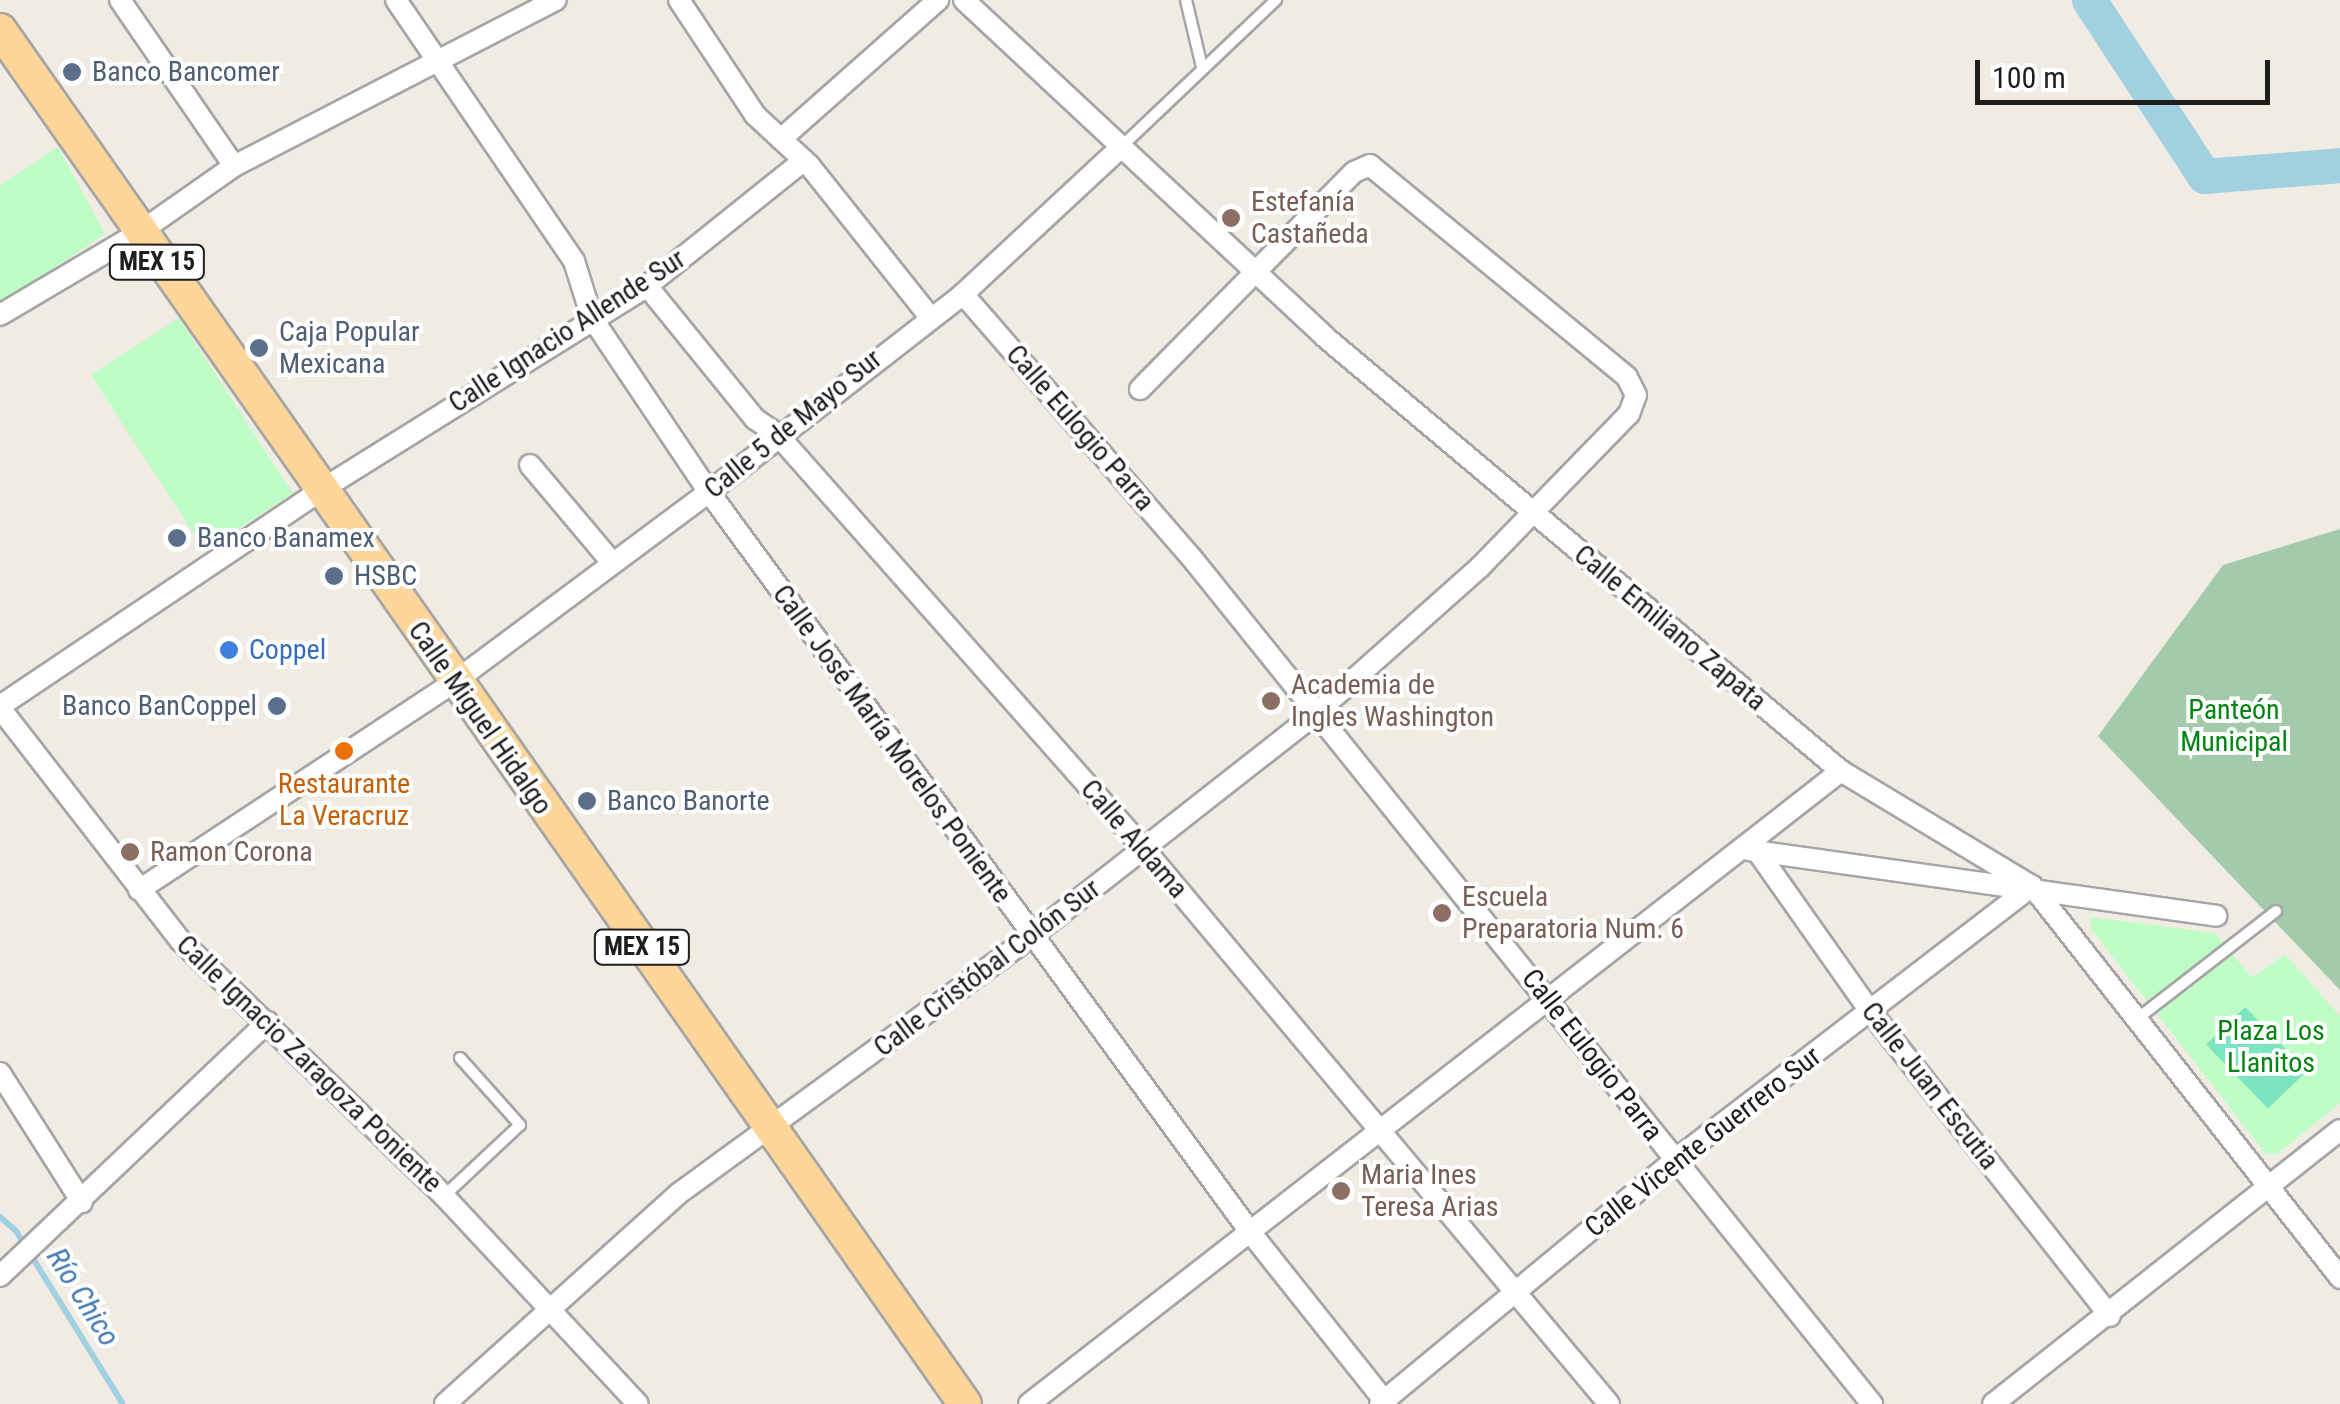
<!DOCTYPE html>
<meta charset="utf-8">
<style>
body{margin:0}
#map{position:relative;width:2340px;height:1404px;overflow:hidden;background:#f0ece4;font-family:"Roboto Condensed",sans-serif}
div>[style]{position:absolute}
.cemetery>*{inset:0;background:#a3caaa}
.park>*{inset:0;background:#befdc5;transform-origin:0 0}
.pitch>*{inset:0;background:#7ce4bf;transform-origin:0 0}
.stream>*{height:6px;margin:-3px;padding:0 3px;transform-origin:3px;border-radius:3px;background:#a1d0e1}
.river>*{height:35px;margin:-17.5px;padding:0 17.5px;transform-origin:17.5px;border-radius:17.5px;background:#a1d0e1}
.roads{filter:drop-shadow(2px 0 #a5a5a5) drop-shadow(-2px 0 #a5a5a5) drop-shadow(0 2px #a5a5a5) drop-shadow(0 -2px #a5a5a5)}
.lane>*{height:10px;margin:-5px;padding:0 5px;transform-origin:5px;border-radius:5px;background:#fff}
.street>*{height:20px;margin:-10px;padding:0 10px;transform-origin:10px;border-radius:10px;background:#fff}
.primary>*{height:32px;margin:-16px;padding:0 16px;transform-origin:16px;border-radius:16px;background:#ffd69a}
.dots>*{width:28px;height:28px;translate:-50% -50%;box-sizing:border-box;border:5px solid #fff;border-radius:50%}
span{translate:-50% -50%;white-space:nowrap;text-align:center;line-height:1.15;-webkit-text-stroke:8px #fff;paint-order:stroke}
.shield-label span{padding:2px 8px;background:#fff;border:2px solid;border-radius:8px;-webkit-text-stroke-width:0}
.shield-label{font-size:25px;color:#1e1e1e;font-weight:700}
.service-label{font-size:28px;color:#4e5e75}
.left{translate:0 -50%;text-align:left}
.right{translate:-100% -50%;text-align:right}
.education-label{font-size:28px;color:#785e54}
.street-label{font-size:28px;color:#1e1e1e}
.shop-label{font-size:28px;color:#366cbe}
.park-label{font-size:28px;color:#048413}
.food-label{font-size:28px;color:#c56008}
.water-label{font-size:30px;color:#4479b4;font-style:italic}
.scale{position:absolute;left:1975px;top:60px;width:295px;height:45px;box-sizing:border-box;border:5px solid #1e1e1e;border-top:0;padding-left:12px;font-size:30px;line-height:35px;white-space:nowrap;color:#1e1e1e;-webkit-text-stroke:8px #fff;paint-order:stroke}
</style>
<div id="map">
<div class="cemetery">
<i style="clip-path:polygon(2340px 529px,2340px 990px,2098px 736px,2223px 565px)"></i>
</div>
<div class="park">
<i style="clip-path:polygon(58px 147px,105px 234px,0 304px,0 185px)"></i>
<i style="left:179px;top:318px;width:209px;height:105px;rotate:57deg"></i>
<i style="clip-path:polygon(2090px 917px,2215px 933px,2252px 978px,2285px 954px,2340px 1016px,2340px 1103px,2276px 1155px,2266px 1154px,2091px 929px)"></i>
</div>
<div class="pitch">
<i style="left:2245px;top:1007px;width:89px;height:54px;rotate:46deg"></i>
</div>
<div class="stream">
<i style="left:0;top:1217px;width:21px;rotate:41deg"></i>
<i style="left:16px;top:1231px;width:203px;rotate:58.3deg"></i>
</div>
<div class="river">
<i style="left:2089px;top:0;width:210px;rotate:56.8deg"></i>
<i style="left:2204px;top:176px;width:136px;rotate:-4.6deg"></i>
</div>
<div class="roads">
<div class="lane">
<i style="left:1186px;top:0;width:69px;rotate:76.6deg"></i>
<i style="left:1121px;top:147px;width:214px;rotate:-43.5deg"></i>
<i style="left:2137px;top:1019px;width:176px;rotate:-37.8deg"></i>
<i style="left:444px;top:1196px;width:104px;rotate:-43.1deg"></i>
<i style="left:520px;top:1125px;width:90px;rotate:-131.8deg"></i>
</div>
<div class="street">
<i style="left:120px;top:0;width:201px;rotate:55.5deg"></i>
<i style="left:396px;top:0;width:316px;rotate:55.7deg"></i>
<i style="left:574px;top:261px;width:60px;rotate:72.5deg"></i>
<i style="left:592px;top:318px;width:210px;rotate:56.1deg"></i>
<i style="left:709px;top:492px;width:918px;rotate:53.82deg"></i>
<i style="left:1251px;top:1233px;width:218px;rotate:51.5deg"></i>
<i style="left:679px;top:0;width:138px;rotate:56.5deg"></i>
<i style="left:755px;top:115px;width:74px;rotate:42.8deg"></i>
<i style="left:809px;top:165px;width:193px;rotate:51.5deg"></i>
<i style="left:964px;top:0;width:494px;rotate:43deg"></i>
<i style="left:1325px;top:337px;width:674px;rotate:40.07deg"></i>
<i style="left:1841px;top:771px;width:223px;rotate:31.1deg"></i>
<i style="left:2032px;top:886px;width:499px;rotate:51.8deg"></i>
<i style="left:781px;top:139px;width:210px;rotate:-41.5deg"></i>
<i style="left:647px;top:286px;width:171px;rotate:50.9deg"></i>
<i style="left:755px;top:419px;width:25px;rotate:34deg"></i>
<i style="left:776px;top:433px;width:555px;rotate:48.5deg"></i>
<i style="left:1144px;top:849px;width:724px;rotate:50.04deg"></i>
<i style="left:963px;top:294px;width:348px;rotate:49.1deg"></i>
<i style="left:1191px;top:557px;width:1087px;rotate:51.2deg"></i>
<i style="left:0;top:315px;width:159px;rotate:-30.6deg"></i>
<i style="left:137px;top:234px;width:118px;rotate:-35deg"></i>
<i style="left:234px;top:166px;width:362px;rotate:-27.3deg"></i>
<i style="left:530px;top:465px;width:124px;rotate:49.9deg"></i>
<i style="left:0;top:706px;width:387px;rotate:-33.9deg"></i>
<i style="left:321px;top:490px;width:385px;rotate:-32deg"></i>
<i style="left:647px;top:286px;width:201px;rotate:-38.7deg"></i>
<i style="left:0;top:708px;width:294px;rotate:52.2deg"></i>
<i style="left:180px;top:940px;width:368px;rotate:44.1deg"></i>
<i style="left:444px;top:1196px;width:284px;rotate:47deg"></i>
<i style="left:1748px;top:850px;width:473px;rotate:8deg"></i>
<i style="left:1757px;top:851px;width:196px;rotate:54.8deg"></i>
<i style="left:1870px;top:1011px;width:388px;rotate:51.8deg"></i>
<i style="left:139px;top:890px;width:377px;rotate:-33.4deg"></i>
<i style="left:454px;top:682px;width:318px;rotate:-36.7deg"></i>
<i style="left:709px;top:492px;width:322px;rotate:-37.9deg"></i>
<i style="left:963px;top:294px;width:212px;rotate:-42.9deg"></i>
<i style="left:0;top:1073px;width:153px;rotate:57.6deg"></i>
<i style="left:0;top:1276px;width:369px;rotate:-43.5deg"></i>
<i style="left:445px;top:1404px;width:314px;rotate:-42deg"></i>
<i style="left:678px;top:1194px;width:438px;rotate:-36.1deg"></i>
<i style="left:1032px;top:936px;width:360px;rotate:-38.1deg"></i>
<i style="left:1315px;top:714px;width:220px;rotate:-41.7deg"></i>
<i style="left:1479px;top:568px;width:215px;rotate:-45.8deg"></i>
<i style="left:1629px;top:414px;width:20px;rotate:-70deg"></i>
<i style="left:1636px;top:395px;width:20px;rotate:-117deg"></i>
<i style="left:1627px;top:377px;width:333px;rotate:-140.5deg"></i>
<i style="left:1370px;top:165px;width:17px;rotate:156deg"></i>
<i style="left:1354px;top:172px;width:305px;rotate:134.6deg"></i>
<i style="left:1029px;top:1404px;width:1030px;rotate:-37.94deg"></i>
<i style="left:1380px;top:1404px;width:383px;rotate:-39.6deg"></i>
<i style="left:1675px;top:1160px;width:450px;rotate:-37.5deg"></i>
<i style="left:1993px;top:1404px;width:442px;rotate:-38.3deg"></i>
</div>
<div class="primary">
<i style="left:0;top:30px;width:1679px;rotate:54.92deg"></i>
</div>
</div>
<div class="dots">
<i style="left:72px;top:72px;background:#5c6f8a"></i>
<i style="left:1231px;top:218px;background:#8d6e63"></i>
<i style="left:259px;top:348px;background:#5c6f8a"></i>
<i style="left:177px;top:538px;background:#5c6f8a"></i>
<i style="left:334px;top:576px;background:#5c6f8a"></i>
<i style="left:229px;top:650px;background:#3f7fe0"></i>
<i style="left:1271px;top:701px;background:#8d6e63"></i>
<i style="left:277px;top:706px;background:#5c6f8a"></i>
<i style="left:344px;top:751px;background:#e8710a"></i>
<i style="left:587px;top:801px;background:#5c6f8a"></i>
<i style="left:130px;top:852px;background:#8d6e63"></i>
<i style="left:1442px;top:913px;background:#8d6e63"></i>
<i style="left:1341px;top:1191px;background:#8d6e63"></i>
</div>
<div class="shield-label">
<span style="left:157px;top:262px">MEX 15</span>
<span style="left:642px;top:947px">MEX 15</span>
</div>
<div class="service-label">
<span class="left" style="left:92px;top:72px">Banco Bancomer</span>
<span class="left" style="left:279px;top:348px">Caja Popular<br>Mexicana</span>
<span class="left" style="left:197px;top:538px">Banco Banamex</span>
<span class="left" style="left:354px;top:576px">HSBC</span>
<span class="right" style="left:257px;top:706px">Banco BanCoppel</span>
<span class="left" style="left:607px;top:801px">Banco Banorte</span>
</div>
<div class="education-label">
<span class="left" style="left:1251px;top:218px">Estefanía<br>Castañeda</span>
<span class="left" style="left:1291px;top:701px">Academia de<br>Ingles Washington</span>
<span class="left" style="left:150px;top:852px">Ramon Corona</span>
<span class="left" style="left:1462px;top:913px">Escuela<br>Preparatoria Num. 6</span>
<span class="left" style="left:1361px;top:1191px">Maria Ines<br>Teresa Arias</span>
</div>
<div class="street-label">
<span style="left:567px;top:331px;rotate:-33deg">Calle Ignacio Allende Sur</span>
<span style="left:793px;top:424px;rotate:-39deg">Calle 5 de Mayo Sur</span>
<span style="left:1080px;top:428px;rotate:49deg">Calle Eulogio Parra</span>
<span style="left:1670px;top:628px;rotate:40deg">Calle Emiliano Zapata</span>
<span style="left:480px;top:718px;rotate:55deg">Calle Miguel Hidalgo</span>
<span style="left:892px;top:744px;rotate:54deg">Calle José María Morelos Poniente</span>
<span style="left:1134px;top:839px;rotate:49deg">Calle Aldama</span>
<span style="left:987px;top:968px;rotate:-37deg">Calle Cristóbal Colón Sur</span>
<span style="left:1592px;top:1055px;rotate:52deg">Calle Eulogio Parra</span>
<span style="left:309px;top:1064px;rotate:44deg">Calle Ignacio Zaragoza Poniente</span>
<span style="left:1930px;top:1086px;rotate:52deg">Calle Juan Escutia</span>
<span style="left:1703px;top:1142px;rotate:-38deg">Calle Vicente Guerrero Sur</span>
</div>
<div class="shop-label">
<span class="left" style="left:249px;top:650px">Coppel</span>
</div>
<div class="park-label">
<span style="left:2234px;top:726px">Panteón<br>Municipal</span>
<span style="left:2271px;top:1047px">Plaza Los<br>Llanitos</span>
</div>
<div class="food-label">
<span style="left:344px;top:800px">Restaurante<br>La Veracruz</span>
</div>
<div class="water-label">
<span style="left:83px;top:1297px;rotate:58deg">Río Chico</span>
</div>
<div class="scale">100 m</div>
</div>
